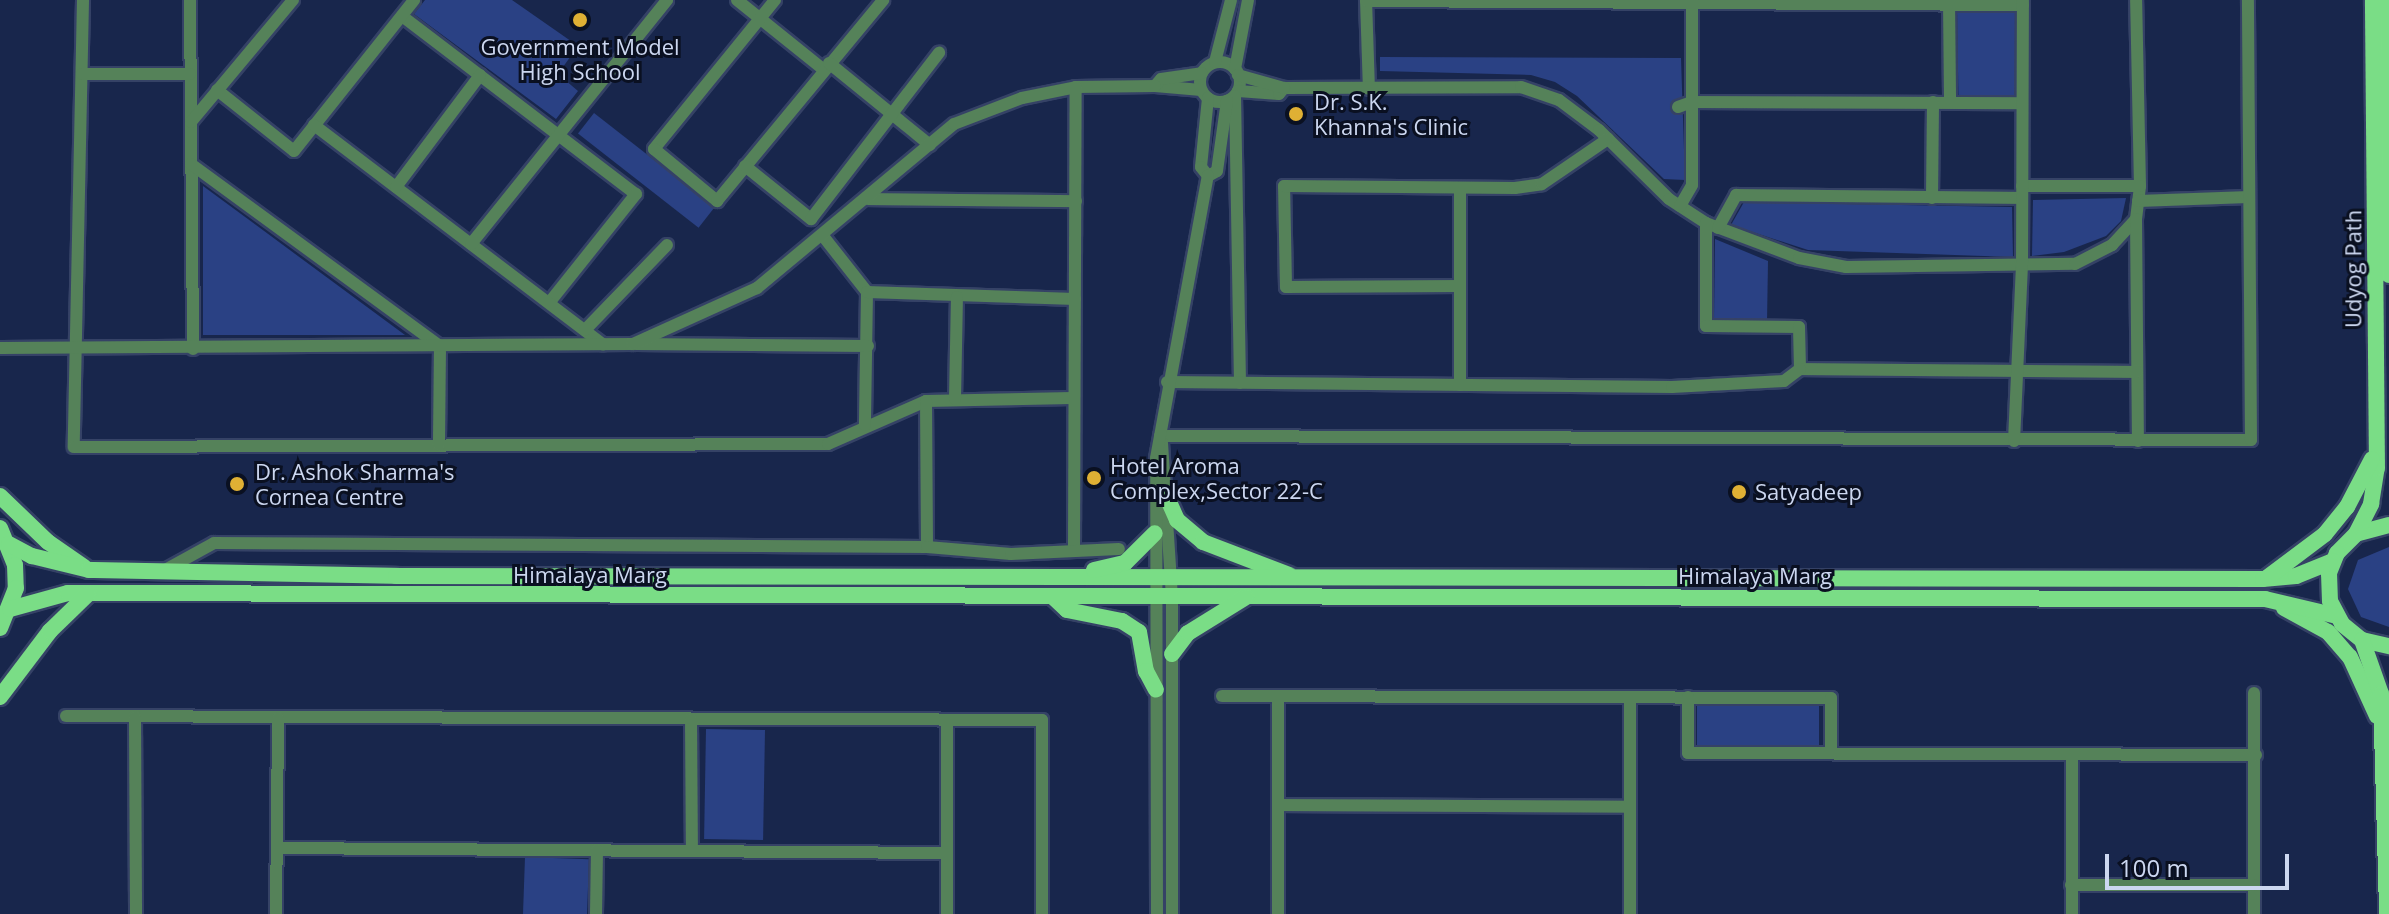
<!DOCTYPE html>
<style>
body{margin:0}
#map{position:relative;width:2389px;height:914px;overflow:hidden;background:#18264c;font-family:"Open Sans",sans-serif}
div>[style]{position:absolute}
.green>*{inset:0;background:#2a4184;transform-origin:0 0}
.roads{filter:drop-shadow(2px 0 #354266) drop-shadow(-2px 0 #354266) drop-shadow(0 2px #354266) drop-shadow(0 -2px #354266)}
.minor>*{height:12px;margin:-6px;padding:0 6px;transform-origin:6px;border-radius:6px;background:#558259}
.minor>.ring{margin:-6px;padding:0;box-sizing:content-box;background:none;border:12px solid #558259;border-radius:50%}
.major>*{height:16px;margin:-8px;padding:0 8px;transform-origin:8px;border-radius:8px;background:#7add86}
.dots>*{width:22px;height:22px;translate:-50% -50%;box-sizing:border-box;border:4px solid #0a1021;border-radius:50%}
span{translate:-50% -50%;white-space:nowrap;text-align:center;line-height:1.15;-webkit-text-stroke:6px #0a1021;paint-order:stroke}
.poi-label{font-size:22px;color:#ccd7f0}
.left{translate:0 -50%;text-align:left}
.street-label{font-size:22px;color:#ccd7f0}
.scale{position:absolute;left:2105px;top:854px;width:184px;height:36px;box-sizing:border-box;border:4px solid #ccd7f0;border-top:0;padding-left:10px;font-size:24px;line-height:28px;white-space:nowrap;color:#ccd7f0;-webkit-text-stroke:6px #0a1021;paint-order:stroke}
</style>
<div id="map">
<div class="green">
<i style="clip-path:polygon(425px 0,512px 0,578px 46px,558px 74px,578px 91px,556px 119px,414px 14px)"></i>
<i style="left:2016px;top:12px;width:84px;height:59px;rotate:89deg"></i>
<i style="clip-path:polygon(1380px 57px,1681px 58px,1685px 180px,1664px 179px,1577px 96px,1555px 82px,1531px 75px,1380px 71px)"></i>
<i style="left:594px;top:113px;width:153px;height:26px;rotate:38deg"></i>
<i style="clip-path:polygon(203px 186px,405px 335px,203px 335px)"></i>
<i style="clip-path:polygon(2126px 198px,2121px 221px,2106px 236px,2064px 252px,2032px 256px,2033px 200px)"></i>
<i style="clip-path:polygon(1744px 202px,2012px 207px,2013px 257px,1808px 250px,1731px 225px)"></i>
<i style="clip-path:polygon(1715px 239px,1768px 261px,1767px 322px,1714px 321px)"></i>
<i style="clip-path:polygon(2389px 547px,2389px 627px,2361px 617px,2348px 589px,2358px 560px)"></i>
<i style="left:1697px;top:702px;width:122px;height:46px"></i>
<i style="left:706px;top:729px;width:59px;height:110px;rotate:1deg"></i>
<i style="left:525px;top:857px;width:64px;height:57px;rotate:2deg"></i>
</div>
<div class="roads">
<div class="minor">
<i style="left:83px;top:0;width:447px;rotate:91.2deg"></i>
<i style="left:74px;top:447px;width:754px;rotate:-0.23deg"></i>
<i style="left:828px;top:444px;width:107px;rotate:-23.7deg"></i>
<i style="left:926px;top:401px;width:146px;rotate:-1.2deg"></i>
<i style="left:190px;top:0;width:349px;rotate:89.5deg"></i>
<i style="left:737px;top:0;width:112px;rotate:38.8deg"></i>
<i style="left:775px;top:0;width:192px;rotate:129.1deg"></i>
<i style="left:654px;top:149px;width:82px;rotate:39.5deg"></i>
<i style="left:717px;top:201px;width:261px;rotate:-50.4deg"></i>
<i style="left:1366px;top:0;width:89px;rotate:88.1deg"></i>
<i style="left:1949px;top:0;width:102px;rotate:89.4deg"></i>
<i style="left:1366px;top:1px;width:657px;rotate:0.35deg"></i>
<i style="left:402px;top:16px;width:294px;rotate:37.3deg"></i>
<i style="left:636px;top:194px;width:139px;rotate:128.6deg"></i>
<i class="ring" style="left:1200px;top:62px;width:28px;height:28px"></i>
<i style="left:1215px;top:62px;width:64px;rotate:-75.5deg"></i>
<i style="left:829px;top:63px;width:130px;rotate:39.1deg"></i>
<i style="left:1235px;top:69px;width:70px;rotate:-79.3deg"></i>
<i style="left:82px;top:74px;width:108px"></i>
<i style="left:1284px;top:88px;width:237px;rotate:-0.2deg"></i>
<i style="left:1521px;top:87px;width:40px;rotate:18.9deg"></i>
<i style="left:1559px;top:100px;width:50px;rotate:36.9deg"></i>
<i style="left:1599px;top:130px;width:98px;rotate:44.6deg"></i>
<i style="left:1669px;top:199px;width:44px;rotate:33deg"></i>
<i style="left:1706px;top:223px;width:99px;rotate:20.6deg"></i>
<i style="left:1799px;top:258px;width:48px;rotate:10.8deg"></i>
<i style="left:1846px;top:267px;width:229px;rotate:-0.8deg"></i>
<i style="left:2075px;top:264px;width:42px;rotate:-27.2deg"></i>
<i style="left:2112px;top:245px;width:35px;rotate:-47deg"></i>
<i style="left:2136px;top:219px;width:33px;rotate:-83deg"></i>
<i style="left:2140px;top:186px;width:186px;rotate:-91.2deg"></i>
<i style="left:217px;top:90px;width:98px;rotate:38.4deg"></i>
<i style="left:294px;top:151px;width:193px;rotate:-51.5deg"></i>
<i style="left:1201px;top:90px;width:46px;rotate:-175deg"></i>
<i style="left:1155px;top:86px;width:9px;rotate:-49deg"></i>
<i style="left:1161px;top:79px;width:41px;rotate:-8.3deg"></i>
<i style="left:1238px;top:91px;width:41px;rotate:4.2deg"></i>
<i style="left:1279px;top:94px;width:8px;rotate:-50deg"></i>
<i style="left:1284px;top:88px;width:48px;rotate:-164.2deg"></i>
<i style="left:1235px;top:96px;width:287px;rotate:89deg"></i>
<i style="left:1208px;top:98px;width:69px;rotate:95.8deg"></i>
<i style="left:1201px;top:167px;width:11px;rotate:52deg"></i>
<i style="left:1208px;top:176px;width:10px;rotate:-29deg"></i>
<i style="left:1217px;top:171px;width:71px;rotate:-81.9deg"></i>
<i style="left:1678px;top:107px;width:15px;rotate:-20deg"></i>
<i style="left:1692px;top:102px;width:330px;rotate:0.2deg"></i>
<i style="left:191px;top:122px;width:159px;rotate:-50.1deg"></i>
<i style="left:314px;top:125px;width:363px;rotate:37.2deg"></i>
<i style="left:191px;top:164px;width:308px;rotate:36.2deg"></i>
<i style="left:440px;top:346px;width:99px;rotate:90.6deg"></i>
<i style="left:745px;top:166px;width:85px;rotate:38.8deg"></i>
<i style="left:811px;top:219px;width:210px;rotate:-52.4deg"></i>
<i style="left:2022px;top:186px;width:118px"></i>
<i style="left:396px;top:187px;width:140px;rotate:-53.1deg"></i>
<i style="left:1932px;top:198px;width:96px;rotate:-89.4deg"></i>
<i style="left:868px;top:199px;width:208px;rotate:0.6deg"></i>
<i style="left:2138px;top:201px;width:111px;rotate:-2.1deg"></i>
<i style="left:1680px;top:206px;width:24px;rotate:-60deg"></i>
<i style="left:1692px;top:185px;width:185px;rotate:-90deg"></i>
<i style="left:2136px;top:219px;width:222px;rotate:89.5deg"></i>
<i style="left:1706px;top:223px;width:103px;rotate:90deg"></i>
<i style="left:1706px;top:326px;width:93px;rotate:0.6deg"></i>
<i style="left:1799px;top:327px;width:42px;rotate:88.6deg"></i>
<i style="left:1800px;top:369px;width:337px;rotate:0.5deg"></i>
<i style="left:1718px;top:228px;width:38px;rotate:-61deg"></i>
<i style="left:1736px;top:195px;width:286px;rotate:0.6deg"></i>
<i style="left:823px;top:236px;width:71px;rotate:51.8deg"></i>
<i style="left:867px;top:292px;width:133px;rotate:90.9deg"></i>
<i style="left:471px;top:244px;width:313px;rotate:-51.2deg"></i>
<i style="left:1460px;top:286px;width:174px;rotate:179.7deg"></i>
<i style="left:1286px;top:287px;width:101px;rotate:-91.1deg"></i>
<i style="left:1284px;top:186px;width:231px;rotate:0.5deg"></i>
<i style="left:1515px;top:188px;width:27px;rotate:-8deg"></i>
<i style="left:1542px;top:184px;width:80px;rotate:-34.3deg"></i>
<i style="left:867px;top:292px;width:208px;rotate:1.9deg"></i>
<i style="left:585px;top:330px;width:118px;rotate:-46deg"></i>
<i style="left:636px;top:344px;width:232px;rotate:0.5deg"></i>
<i style="left:0;top:348px;width:633px;rotate:-0.36deg"></i>
<i style="left:633px;top:344px;width:136px;rotate:-24.3deg"></i>
<i style="left:757px;top:288px;width:256px;rotate:-39.8deg"></i>
<i style="left:954px;top:124px;width:73px;rotate:-20.9deg"></i>
<i style="left:1022px;top:98px;width:55px;rotate:-11.5deg"></i>
<i style="left:1076px;top:87px;width:79px;rotate:-0.7deg"></i>
<i style="left:1167px;top:382px;width:505px;rotate:0.57deg"></i>
<i style="left:1672px;top:387px;width:112px;rotate:-3.1deg"></i>
<i style="left:1784px;top:381px;width:20px;rotate:-37deg"></i>
<i style="left:1460px;top:385px;width:197px;rotate:-90deg"></i>
<i style="left:955px;top:399px;width:102px;rotate:-88.9deg"></i>
<i style="left:926px;top:401px;width:146px;rotate:89.6deg"></i>
<i style="left:1160px;top:436px;width:1091px;rotate:0.21deg"></i>
<i style="left:2251px;top:440px;width:440px;rotate:-90.4deg"></i>
<i style="left:2014px;top:441px;width:175px;rotate:-87.4deg"></i>
<i style="left:2022px;top:266px;width:266px;rotate:-89.8deg"></i>
<i style="left:1162px;top:443px;width:154px;rotate:86.3deg"></i>
<i style="left:1172px;top:597px;width:317px;rotate:90deg"></i>
<i style="left:1074px;top:551px;width:464px;rotate:-89.8deg"></i>
<i style="left:163px;top:571px;width:58px;rotate:-28.8deg"></i>
<i style="left:214px;top:543px;width:713px;rotate:0.32deg"></i>
<i style="left:927px;top:547px;width:84px;rotate:4.8deg"></i>
<i style="left:1011px;top:554px;width:108px;rotate:-2.7deg"></i>
<i style="left:2254px;top:693px;width:221px;rotate:90deg"></i>
<i style="left:1222px;top:696px;width:609px;rotate:0.19deg"></i>
<i style="left:1831px;top:698px;width:55px;rotate:90deg"></i>
<i style="left:1688px;top:697px;width:56px;rotate:90deg"></i>
<i style="left:1688px;top:753px;width:568px;rotate:0.2deg"></i>
<i style="left:66px;top:716px;width:976px;rotate:0.23deg"></i>
<i style="left:1042px;top:720px;width:194px;rotate:90deg"></i>
<i style="left:135px;top:717px;width:197px;rotate:89.7deg"></i>
<i style="left:691px;top:719px;width:132px;rotate:89.6deg"></i>
<i style="left:1278px;top:805px;width:352px;rotate:0.3deg"></i>
<i style="left:277px;top:848px;width:670px;rotate:0.43deg"></i>
<i style="left:2071px;top:885px;width:183px"></i>
<i style="left:276px;top:914px;width:196px;rotate:-89.4deg"></i>
<i style="left:596px;top:914px;width:64px;rotate:-89.1deg"></i>
<i style="left:947px;top:914px;width:194px;rotate:-90deg"></i>
<i style="left:1157px;top:914px;width:456px;rotate:-90.1deg"></i>
<i style="left:1156px;top:458px;width:287px;rotate:-79.6deg"></i>
<i style="left:1278px;top:914px;width:218px;rotate:-90deg"></i>
<i style="left:1630px;top:914px;width:217px;rotate:-90deg"></i>
<i style="left:2072px;top:914px;width:160px;rotate:-90deg"></i>
</div>
<div class="major">
<i style="left:2387px;top:0;width:275px;rotate:89.6deg"></i>
<i style="left:1166px;top:495px;width:27px;rotate:66deg"></i>
<i style="left:1177px;top:520px;width:34px;rotate:40deg"></i>
<i style="left:1203px;top:542px;width:92px;rotate:21deg"></i>
<i style="left:0;top:496px;width:66px;rotate:43.8deg"></i>
<i style="left:48px;top:542px;width:44px;rotate:34.8deg"></i>
<i style="left:2389px;top:525px;width:34px;rotate:165deg"></i>
<i style="left:2356px;top:534px;width:27px;rotate:135deg"></i>
<i style="left:2337px;top:553px;width:22px;rotate:112deg"></i>
<i style="left:2329px;top:573px;width:28px;rotate:88deg"></i>
<i style="left:2330px;top:601px;width:26px;rotate:62deg"></i>
<i style="left:2342px;top:624px;width:26px;rotate:39deg"></i>
<i style="left:2362px;top:640px;width:28px;rotate:13deg"></i>
<i style="left:0;top:528px;width:40px;rotate:68deg"></i>
<i style="left:15px;top:565px;width:23px;rotate:88deg"></i>
<i style="left:16px;top:588px;width:43px;rotate:111.8deg"></i>
<i style="left:2356px;top:534px;width:34px;rotate:-63deg"></i>
<i style="left:2371px;top:504px;width:36px;rotate:-81deg"></i>
<i style="left:2377px;top:468px;width:468px;rotate:-90.5deg"></i>
<i style="left:9px;top:544px;width:26px;rotate:28deg"></i>
<i style="left:32px;top:556px;width:59px;rotate:13.8deg"></i>
<i style="left:89px;top:570px;width:307px;rotate:1.1deg"></i>
<i style="left:396px;top:576px;width:1867px;rotate:0.09deg"></i>
<i style="left:2263px;top:579px;width:33px;rotate:-5deg"></i>
<i style="left:2296px;top:576px;width:40px;rotate:-22deg"></i>
<i style="left:1094px;top:570px;width:32px;rotate:-13deg"></i>
<i style="left:1125px;top:563px;width:42px;rotate:-45deg"></i>
<i style="left:2268px;top:577px;width:71px;rotate:-37deg"></i>
<i style="left:2325px;top:534px;width:35px;rotate:-51deg"></i>
<i style="left:2347px;top:507px;width:54px;rotate:-62.5deg"></i>
<i style="left:1053px;top:597px;width:19px;rotate:43deg"></i>
<i style="left:1067px;top:610px;width:56px;rotate:11.3deg"></i>
<i style="left:1122px;top:621px;width:20px;rotate:33deg"></i>
<i style="left:1139px;top:632px;width:40px;rotate:80deg"></i>
<i style="left:1146px;top:671px;width:21px;rotate:62deg"></i>
<i style="left:2284px;top:608px;width:50px;rotate:28.6deg"></i>
<i style="left:2328px;top:632px;width:33px;rotate:49deg"></i>
<i style="left:2350px;top:657px;width:65px;rotate:65.4deg"></i>
<i style="left:10px;top:609px;width:60px;rotate:-15.4deg"></i>
<i style="left:68px;top:593px;width:2197px;rotate:0.16deg"></i>
<i style="left:2265px;top:599px;width:74px;rotate:13.3deg"></i>
<i style="left:2362px;top:640px;width:57px;rotate:70.6deg"></i>
<i style="left:2381px;top:694px;width:220px;rotate:88.4deg"></i>
<i style="left:1172px;top:654px;width:26px;rotate:-53deg"></i>
<i style="left:1188px;top:633px;width:68px;rotate:-31.8deg"></i>
<i style="left:0;top:697px;width:83px;rotate:-52.9deg"></i>
<i style="left:50px;top:631px;width:53px;rotate:-44.2deg"></i>
</div>
</div>
<div class="dots">
<i style="left:580px;top:20px;background:#dfb034"></i>
<i style="left:1296px;top:114px;background:#dfb034"></i>
<i style="left:1094px;top:478px;background:#dfb034"></i>
<i style="left:237px;top:484px;background:#dfb034"></i>
<i style="left:1739px;top:492px;background:#dfb034"></i>
</div>
<div class="poi-label">
<span style="left:580px;top:59px">Government Model<br>High School</span>
<span class="left" style="left:1314px;top:114px">Dr. S.K.<br>Khanna's Clinic</span>
<span class="left" style="left:1110px;top:478px">Hotel Aroma<br>Complex,Sector 22-C</span>
<span class="left" style="left:255px;top:484px">Dr. Ashok Sharma's<br>Cornea Centre</span>
<span class="left" style="left:1755px;top:492px">Satyadeep</span>
</div>
<div class="street-label">
<span style="left:2353px;top:269px;rotate:-90deg">Udyog Path</span>
<span style="left:590px;top:575px">Himalaya Marg</span>
<span style="left:1755px;top:576px">Himalaya Marg</span>
</div>
<div class="scale">100 m</div>
</div>
